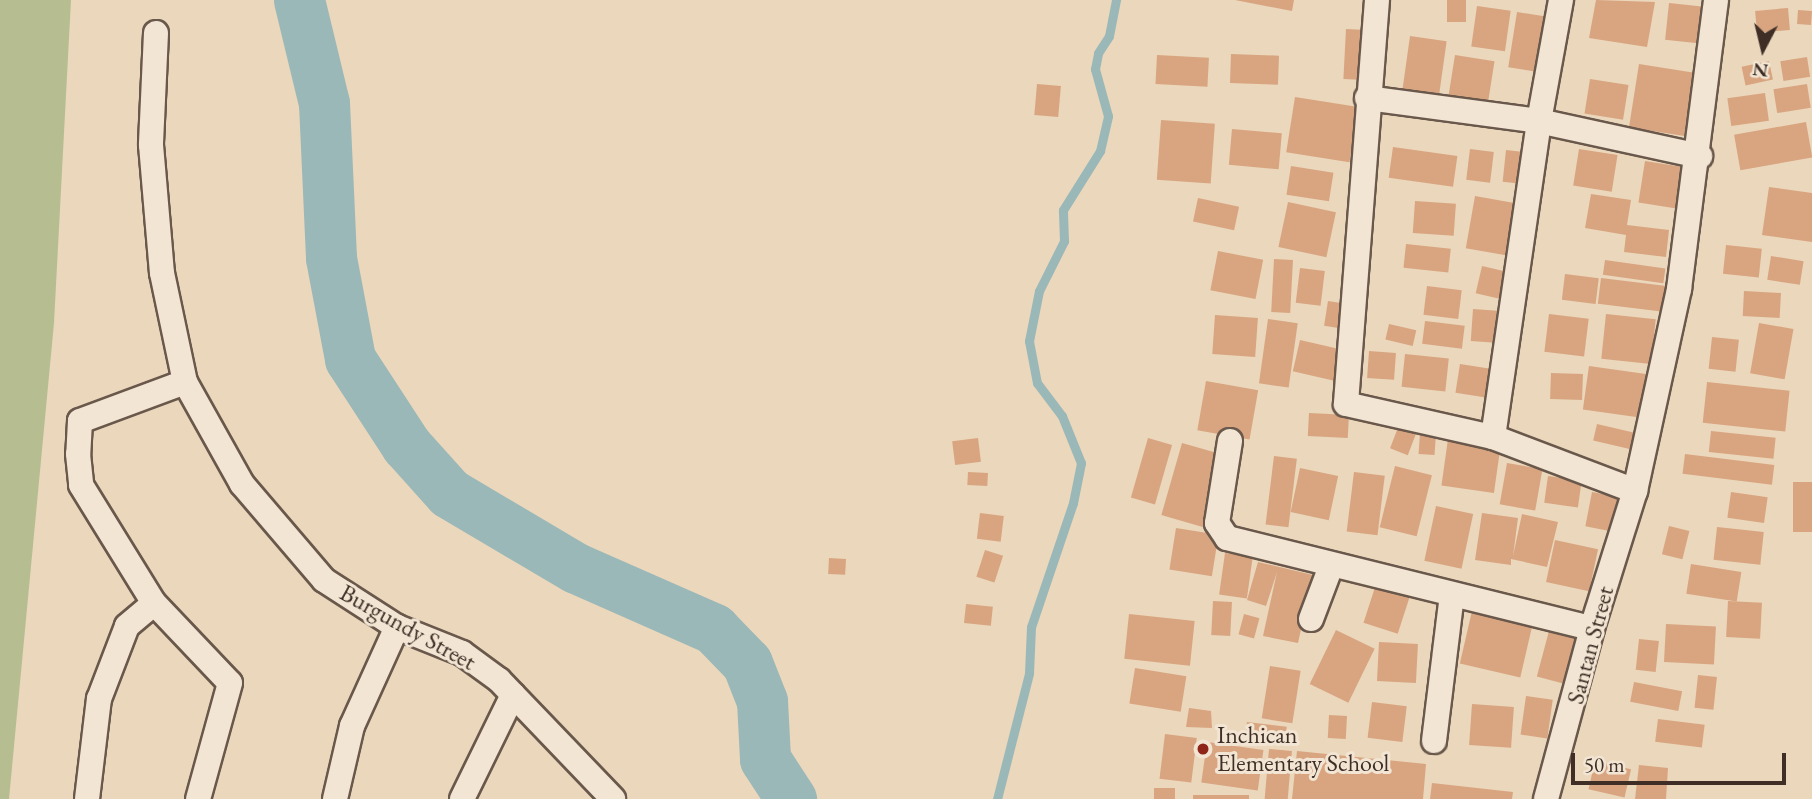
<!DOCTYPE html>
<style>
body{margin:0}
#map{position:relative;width:1812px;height:799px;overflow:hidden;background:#ebd7bb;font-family:"EB Garamond",serif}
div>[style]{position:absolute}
.green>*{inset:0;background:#b6be91}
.stream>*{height:9px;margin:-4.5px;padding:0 4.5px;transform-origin:4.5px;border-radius:4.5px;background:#9bb8b8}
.river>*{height:51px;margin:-25.5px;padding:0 25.5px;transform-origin:25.5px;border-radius:25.5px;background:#9bb8b8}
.building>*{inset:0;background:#d8a580;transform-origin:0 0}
.roads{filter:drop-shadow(2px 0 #69584b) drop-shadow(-2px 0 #69584b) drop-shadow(0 2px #69584b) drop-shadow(0 -2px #69584b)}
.minor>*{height:24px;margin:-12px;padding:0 12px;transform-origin:12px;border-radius:12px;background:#f2e5d3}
.dots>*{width:19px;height:19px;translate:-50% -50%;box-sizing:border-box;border:4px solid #f2e5d3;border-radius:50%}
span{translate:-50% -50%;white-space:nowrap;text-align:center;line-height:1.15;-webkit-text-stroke:6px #f2e5d3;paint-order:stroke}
.street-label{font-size:24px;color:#3e2e26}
.poi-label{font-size:24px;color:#3e2e26}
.left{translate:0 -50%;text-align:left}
.north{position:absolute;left:1728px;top:14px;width:70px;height:70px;-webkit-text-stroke:5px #f2e5d3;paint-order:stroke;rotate:187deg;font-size:19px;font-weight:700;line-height:28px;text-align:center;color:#3e2e26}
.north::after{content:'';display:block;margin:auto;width:24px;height:32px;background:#3e2e26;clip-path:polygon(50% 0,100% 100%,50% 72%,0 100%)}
.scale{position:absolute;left:1571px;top:753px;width:215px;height:32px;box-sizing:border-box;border:4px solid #3e2e26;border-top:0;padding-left:9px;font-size:21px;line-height:24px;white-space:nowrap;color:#3e2e26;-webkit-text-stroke:5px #f2e5d3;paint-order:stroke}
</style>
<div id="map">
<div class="green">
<i style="clip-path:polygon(0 0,71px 0,54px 323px,9px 799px,0 799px)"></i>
</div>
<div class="stream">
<i style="left:997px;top:799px;width:130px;rotate:-75.7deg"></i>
<i style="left:1029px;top:673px;width:46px;rotate:-87.5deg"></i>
<i style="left:1031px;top:627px;width:131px;rotate:-71.3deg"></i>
<i style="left:1073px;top:503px;width:41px;rotate:-78.7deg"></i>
<i style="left:1081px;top:463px;width:51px;rotate:-112deg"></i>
<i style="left:1062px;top:416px;width:41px;rotate:-127.1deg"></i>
<i style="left:1037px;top:383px;width:43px;rotate:-100.8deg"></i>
<i style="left:1029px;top:341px;width:51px;rotate:-78.7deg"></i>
<i style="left:1039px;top:291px;width:56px;rotate:-63.4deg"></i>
<i style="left:1064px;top:241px;width:31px;rotate:-92deg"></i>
<i style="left:1063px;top:210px;width:70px;rotate:-57.9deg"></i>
<i style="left:1100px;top:151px;width:36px;rotate:-77deg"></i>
<i style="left:1108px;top:116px;width:49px;rotate:-105.5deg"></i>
<i style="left:1095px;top:69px;width:16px;rotate:-79deg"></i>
<i style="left:1098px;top:53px;width:20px;rotate:-57deg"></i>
<i style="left:1109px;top:36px;width:37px;rotate:-79deg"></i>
</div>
<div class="river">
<i style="left:299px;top:0;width:106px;rotate:76.4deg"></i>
<i style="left:324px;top:103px;width:155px;rotate:87.4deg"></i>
<i style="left:331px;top:258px;width:103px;rotate:79.3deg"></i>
<i style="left:350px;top:359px;width:103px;rotate:56.9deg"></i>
<i style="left:406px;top:445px;width:64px;rotate:48.1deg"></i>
<i style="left:449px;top:493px;width:147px;rotate:30.6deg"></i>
<i style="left:576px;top:568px;width:151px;rotate:23.8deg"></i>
<i style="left:714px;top:629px;width:47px;rotate:45.9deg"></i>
<i style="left:747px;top:663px;width:41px;rotate:68.5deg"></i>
<i style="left:762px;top:701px;width:58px;rotate:87deg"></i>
<i style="left:765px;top:759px;width:48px;rotate:57deg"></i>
</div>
<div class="building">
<i style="clip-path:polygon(1235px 0,1294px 0,1292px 11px)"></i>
<i style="left:1447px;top:0;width:19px;height:22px"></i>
<i style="clip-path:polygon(1596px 0,1655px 2px,1647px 47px,1589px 38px)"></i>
<i style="left:1669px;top:3px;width:40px;height:37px;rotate:6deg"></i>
<i style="left:1477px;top:6px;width:34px;height:41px;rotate:8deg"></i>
<i style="left:1788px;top:8px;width:22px;height:33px;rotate:85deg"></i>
<i style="left:1798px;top:10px;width:14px;height:14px;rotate:4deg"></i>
<i style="left:1517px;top:12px;width:37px;height:56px;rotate:9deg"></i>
<i style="left:1346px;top:29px;width:21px;height:50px;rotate:3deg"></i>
<i style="left:1410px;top:36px;width:37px;height:61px;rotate:8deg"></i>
<i style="left:1231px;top:54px;width:48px;height:29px;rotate:2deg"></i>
<i style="left:1157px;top:55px;width:52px;height:29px;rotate:3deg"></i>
<i style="left:1455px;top:55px;width:40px;height:42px;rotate:9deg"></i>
<i style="left:1807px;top:57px;width:20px;height:27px;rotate:81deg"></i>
<i style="left:1769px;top:61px;width:19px;height:28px;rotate:78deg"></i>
<i style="left:1639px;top:64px;width:56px;height:64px;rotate:9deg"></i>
<i style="left:1590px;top:79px;width:39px;height:35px;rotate:9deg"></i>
<i style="left:1037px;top:84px;width:24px;height:31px;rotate:5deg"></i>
<i style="left:1807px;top:84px;width:24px;height:34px;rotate:81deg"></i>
<i style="left:1765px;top:93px;width:28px;height:38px;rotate:82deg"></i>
<i style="left:1295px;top:97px;width:64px;height:56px;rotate:9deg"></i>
<i style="left:1161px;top:120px;width:54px;height:60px;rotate:4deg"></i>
<i style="left:1806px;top:122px;width:36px;height:73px;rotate:80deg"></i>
<i style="left:1232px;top:129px;width:50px;height:36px;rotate:5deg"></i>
<i style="left:1393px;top:147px;width:65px;height:31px;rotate:8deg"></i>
<i style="left:1470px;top:149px;width:24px;height:31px;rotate:7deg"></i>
<i style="left:1579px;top:149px;width:39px;height:37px;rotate:9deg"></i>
<i style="left:1506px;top:150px;width:18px;height:32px;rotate:6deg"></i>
<i style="left:1645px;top:161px;width:40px;height:42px;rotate:9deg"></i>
<i style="left:1291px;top:166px;width:43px;height:29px;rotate:9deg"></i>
<i style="clip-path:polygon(1769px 187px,1812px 193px,1812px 242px,1762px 235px)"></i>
<i style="clip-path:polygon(1591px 194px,1631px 200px,1627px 225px,1669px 230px,1666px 257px,1624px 252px,1626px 235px,1585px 228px)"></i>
<i style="left:1475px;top:196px;width:47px;height:53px;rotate:10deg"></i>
<i style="left:1198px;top:198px;width:42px;height:24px;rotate:12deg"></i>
<i style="left:1415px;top:201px;width:41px;height:32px;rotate:4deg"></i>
<i style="left:1288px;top:202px;width:49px;height:46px;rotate:12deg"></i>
<i style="left:1406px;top:244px;width:45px;height:24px;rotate:6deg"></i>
<i style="left:1726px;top:245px;width:36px;height:29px;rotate:6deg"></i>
<i style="left:1218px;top:251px;width:46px;height:40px;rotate:11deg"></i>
<i style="left:1771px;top:256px;width:33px;height:24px;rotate:9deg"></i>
<i style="left:1274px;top:259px;width:19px;height:53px;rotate:3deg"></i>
<i style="left:1605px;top:260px;width:61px;height:15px;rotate:8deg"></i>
<i style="left:1482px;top:266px;width:31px;height:28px;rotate:13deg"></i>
<i style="left:1300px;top:268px;width:25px;height:35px;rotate:7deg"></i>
<i style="left:1565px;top:274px;width:34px;height:26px;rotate:7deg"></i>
<i style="left:1601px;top:278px;width:70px;height:26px;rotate:7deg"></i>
<i style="left:1427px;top:286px;width:35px;height:29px;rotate:7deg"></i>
<i style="left:1744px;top:291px;width:37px;height:25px;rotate:3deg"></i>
<i style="left:1328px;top:301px;width:24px;height:25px;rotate:9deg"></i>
<i style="left:1473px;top:309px;width:28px;height:32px;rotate:4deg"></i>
<i style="left:1549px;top:314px;width:40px;height:38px;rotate:7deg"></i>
<i style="left:1606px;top:314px;width:50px;height:45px;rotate:6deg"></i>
<i style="left:1215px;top:315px;width:43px;height:39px;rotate:4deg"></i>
<i style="left:1268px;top:319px;width:30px;height:65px;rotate:8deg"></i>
<i style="left:1425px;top:321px;width:40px;height:23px;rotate:7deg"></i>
<i style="left:1759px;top:323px;width:35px;height:51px;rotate:10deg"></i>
<i style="left:1389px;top:324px;width:28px;height:16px;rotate:13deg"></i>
<i style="left:1712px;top:337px;width:27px;height:32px;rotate:6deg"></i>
<i style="left:1300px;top:340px;width:48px;height:32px;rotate:13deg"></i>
<i style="left:1369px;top:351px;width:27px;height:27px;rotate:4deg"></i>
<i style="left:1405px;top:354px;width:44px;height:33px;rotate:6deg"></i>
<i style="left:1460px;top:364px;width:39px;height:29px;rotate:9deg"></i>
<i style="left:1589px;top:366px;width:61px;height:44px;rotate:8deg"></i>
<i style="left:1551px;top:373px;width:32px;height:26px;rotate:2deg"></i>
<i style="left:1206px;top:381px;width:53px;height:50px;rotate:10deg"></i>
<i style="left:1707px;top:382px;width:83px;height:41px;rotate:6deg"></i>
<i style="left:1309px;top:413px;width:40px;height:23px;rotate:3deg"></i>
<i style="left:1597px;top:424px;width:44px;height:17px;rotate:13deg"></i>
<i style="left:1399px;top:425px;width:19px;height:25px;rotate:21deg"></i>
<i style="left:1711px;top:431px;width:65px;height:21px;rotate:6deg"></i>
<i style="left:1420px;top:433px;width:16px;height:21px;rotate:4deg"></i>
<i style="left:978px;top:438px;width:24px;height:26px;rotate:83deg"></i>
<i style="left:1148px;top:438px;width:25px;height:62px;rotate:16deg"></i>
<i style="left:1448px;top:439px;width:53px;height:47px;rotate:8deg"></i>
<i style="left:1182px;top:443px;width:43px;height:75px;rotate:16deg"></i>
<i style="left:1685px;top:454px;width:90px;height:20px;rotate:7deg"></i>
<i style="left:1274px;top:456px;width:23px;height:69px;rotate:7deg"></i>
<i style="left:1507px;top:463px;width:36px;height:42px;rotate:10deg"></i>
<i style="left:1395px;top:466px;width:38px;height:63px;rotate:14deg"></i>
<i style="left:1300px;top:468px;width:39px;height:45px;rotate:12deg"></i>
<i style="left:968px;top:472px;width:20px;height:13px;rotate:3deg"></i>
<i style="left:1354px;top:472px;width:31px;height:60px;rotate:7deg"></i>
<i style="left:1548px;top:476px;width:34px;height:27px;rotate:8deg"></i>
<i style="left:1793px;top:482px;width:19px;height:50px"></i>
<i style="left:1592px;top:492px;width:36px;height:35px;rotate:11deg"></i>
<i style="left:1731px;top:492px;width:37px;height:26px;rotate:8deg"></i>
<i style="left:1436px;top:506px;width:38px;height:56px;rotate:12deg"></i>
<i style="left:980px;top:513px;width:24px;height:26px;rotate:7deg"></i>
<i style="clip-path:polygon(1482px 513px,1518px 518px,1513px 556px,1522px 514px,1558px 522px,1547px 567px,1511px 559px,1511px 565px,1475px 560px)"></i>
<i style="left:1669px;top:526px;width:21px;height:29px;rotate:14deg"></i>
<i style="left:1717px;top:527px;width:47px;height:33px;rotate:6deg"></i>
<i style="left:1176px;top:528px;width:43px;height:42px;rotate:9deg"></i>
<i style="left:1555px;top:540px;width:44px;height:43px;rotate:12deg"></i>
<i style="left:985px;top:550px;width:19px;height:28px;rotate:18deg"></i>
<i style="left:1225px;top:553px;width:28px;height:42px;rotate:8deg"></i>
<i style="left:829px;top:558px;width:17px;height:16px;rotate:3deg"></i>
<i style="clip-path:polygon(1258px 562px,1313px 575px,1298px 643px,1263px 636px,1277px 572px,1266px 606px,1247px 600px)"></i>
<i style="left:1691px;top:564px;width:51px;height:30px;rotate:9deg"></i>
<i style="left:1378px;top:578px;width:36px;height:47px;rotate:18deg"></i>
<i style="left:1213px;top:601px;width:19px;height:34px;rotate:3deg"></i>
<i style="left:1728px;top:601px;width:34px;height:36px;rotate:3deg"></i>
<i style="left:966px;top:604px;width:27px;height:19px;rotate:6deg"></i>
<i style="left:1472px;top:611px;width:62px;height:54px;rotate:13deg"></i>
<i style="left:1129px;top:614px;width:66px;height:45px;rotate:6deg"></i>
<i style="left:1244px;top:614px;width:16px;height:21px;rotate:15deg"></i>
<i style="left:1666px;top:624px;width:50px;height:38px;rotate:3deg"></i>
<i style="left:1336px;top:630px;width:43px;height:60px;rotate:26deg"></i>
<i style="left:1549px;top:631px;width:31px;height:47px;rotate:15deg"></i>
<i style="left:1639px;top:639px;width:20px;height:31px;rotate:6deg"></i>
<i style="left:1379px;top:642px;width:39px;height:39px;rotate:3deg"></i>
<i style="left:1270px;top:666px;width:31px;height:53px;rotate:9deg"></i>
<i style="left:1135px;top:668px;width:52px;height:36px;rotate:9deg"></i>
<i style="left:1698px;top:675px;width:19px;height:33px;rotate:6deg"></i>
<i style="left:1634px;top:682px;width:49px;height:20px;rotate:11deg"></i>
<i style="left:1526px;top:696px;width:27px;height:39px;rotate:8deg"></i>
<i style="left:1372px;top:702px;width:35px;height:36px;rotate:7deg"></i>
<i style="left:1472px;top:704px;width:42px;height:41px;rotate:4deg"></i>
<i style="clip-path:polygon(1189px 708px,1211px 711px,1212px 728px,1186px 727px)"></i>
<i style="left:1329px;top:715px;width:18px;height:23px;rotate:3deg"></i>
<i style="left:1658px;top:719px;width:47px;height:23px;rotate:7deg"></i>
<i style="left:1247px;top:722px;width:40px;height:9px;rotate:7deg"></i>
<i style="left:1165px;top:734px;width:32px;height:45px;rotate:7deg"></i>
<i style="left:1207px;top:742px;width:57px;height:41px;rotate:8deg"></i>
<i style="left:1269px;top:749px;width:23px;height:50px;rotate:5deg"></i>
<i style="clip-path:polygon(1297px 751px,1426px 764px,1423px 799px,1292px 799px)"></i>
<i style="left:1595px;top:761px;width:37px;height:29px;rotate:13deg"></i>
<i style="clip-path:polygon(1639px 765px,1668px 768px,1666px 799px,1635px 799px)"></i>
<i style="clip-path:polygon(1432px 783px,1513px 792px,1512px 799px,1430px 799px)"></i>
<i style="left:1175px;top:788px;width:11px;height:21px;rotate:90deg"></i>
<i style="left:1193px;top:795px;width:56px;height:4px"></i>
</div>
<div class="roads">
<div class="minor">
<i style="left:1377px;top:0;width:405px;rotate:94.4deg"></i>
<i style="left:1346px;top:404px;width:151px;rotate:12.7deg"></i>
<i style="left:1493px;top:437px;width:152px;rotate:20.8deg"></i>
<i style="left:156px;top:33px;width:112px;rotate:92.6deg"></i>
<i style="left:151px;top:145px;width:128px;rotate:85.1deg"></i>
<i style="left:162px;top:273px;width:111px;rotate:78.1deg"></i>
<i style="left:185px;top:382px;width:117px;rotate:60.8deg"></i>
<i style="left:242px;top:484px;width:126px;rotate:49.5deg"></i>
<i style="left:324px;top:580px;width:87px;rotate:32.8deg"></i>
<i style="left:397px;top:627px;width:70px;rotate:21.8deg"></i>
<i style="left:462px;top:653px;width:46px;rotate:36.1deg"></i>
<i style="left:499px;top:680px;width:165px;rotate:46.2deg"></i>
<i style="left:1367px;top:98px;width:174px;rotate:7.6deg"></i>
<i style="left:1539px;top:121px;width:123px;rotate:-79.7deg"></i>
<i style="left:185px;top:382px;width:112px;rotate:159.6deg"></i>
<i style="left:80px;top:421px;width:33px;rotate:93deg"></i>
<i style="left:78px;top:454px;width:31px;rotate:84deg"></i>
<i style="left:81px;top:485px;width:139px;rotate:58.3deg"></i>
<i style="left:154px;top:603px;width:110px;rotate:46.5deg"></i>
<i style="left:230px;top:683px;width:120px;rotate:105.4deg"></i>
<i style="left:1493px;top:437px;width:319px;rotate:-81.7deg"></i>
<i style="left:1539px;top:121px;width:165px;rotate:12.3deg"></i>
<i style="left:1230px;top:441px;width:83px;rotate:99deg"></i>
<i style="left:1217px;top:523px;width:18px;rotate:56deg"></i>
<i style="left:1227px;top:538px;width:376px;rotate:13.9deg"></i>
<i style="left:1311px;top:619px;width:57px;rotate:-69.3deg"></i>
<i style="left:1434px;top:741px;width:147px;rotate:-83deg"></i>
<i style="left:87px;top:799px;width:101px;rotate:-83.2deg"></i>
<i style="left:99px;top:699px;width:78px;rotate:-69deg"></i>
<i style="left:127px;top:626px;width:35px;rotate:-40deg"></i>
<i style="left:335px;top:799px;width:75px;rotate:-76.9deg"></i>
<i style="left:352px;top:726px;width:109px;rotate:-65.6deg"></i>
<i style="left:462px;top:799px;width:116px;rotate:-63.9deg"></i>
<i style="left:1546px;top:799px;width:177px;rotate:-74.9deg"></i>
<i style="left:1592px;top:628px;width:144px;rotate:-72.6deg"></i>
<i style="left:1635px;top:491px;width:207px;rotate:-77.7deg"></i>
<i style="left:1679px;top:289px;width:291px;rotate:-82.7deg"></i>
</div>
</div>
<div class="dots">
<i style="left:1203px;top:749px;background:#8f2418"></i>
</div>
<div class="street-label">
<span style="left:408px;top:627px;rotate:29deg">Burgundy Street</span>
<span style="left:1590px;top:645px;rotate:-75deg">Santan Street</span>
</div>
<div class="poi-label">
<span class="left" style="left:1217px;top:749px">Inchican<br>Elementary School</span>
</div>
<div class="north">N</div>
<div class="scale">50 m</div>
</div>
